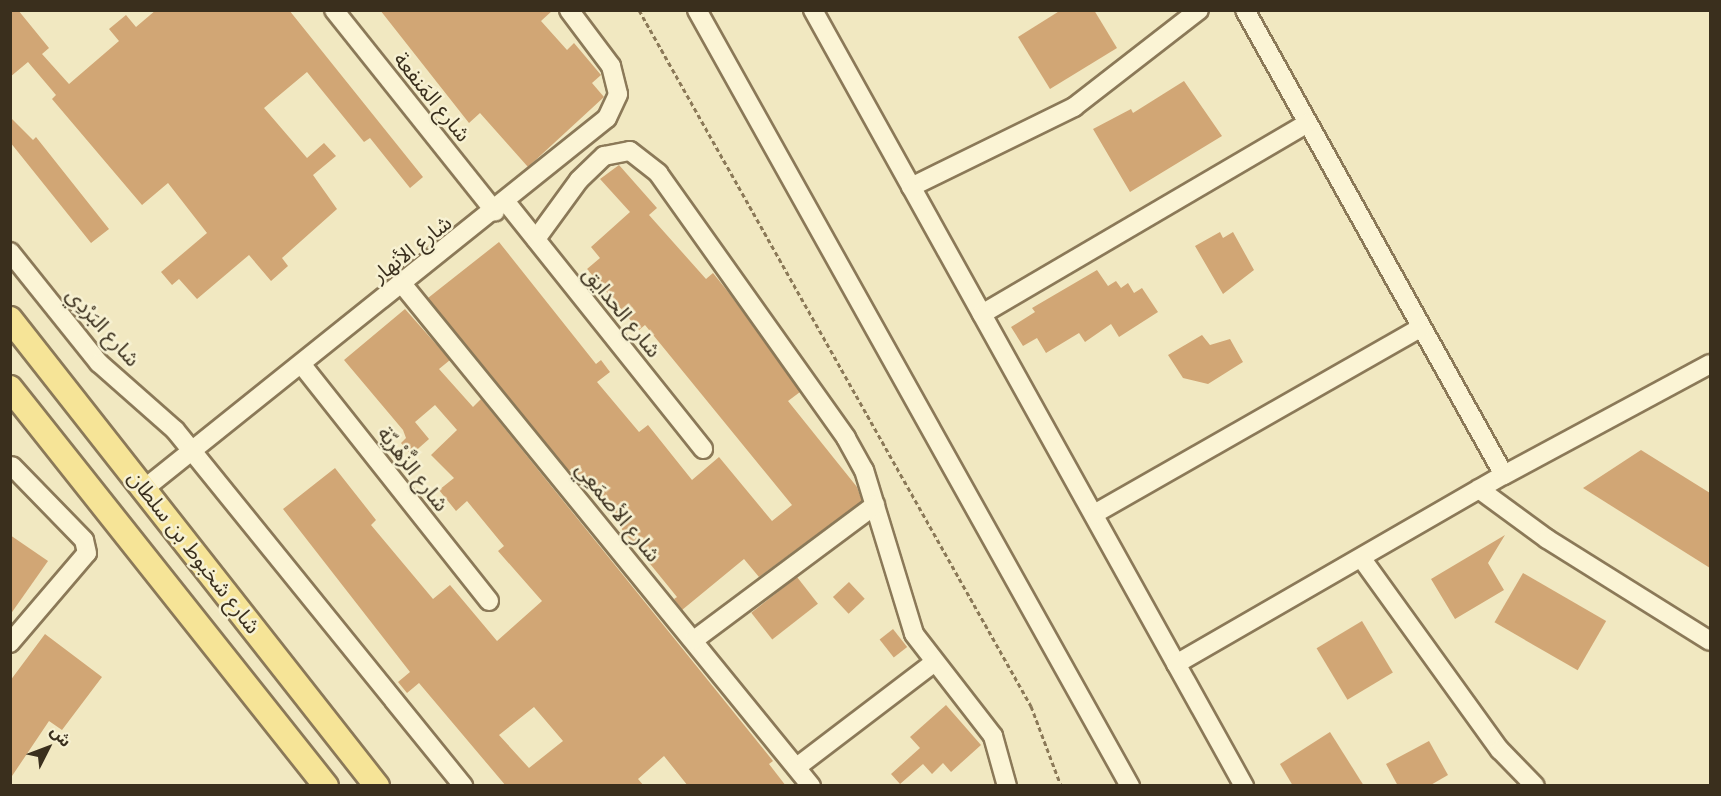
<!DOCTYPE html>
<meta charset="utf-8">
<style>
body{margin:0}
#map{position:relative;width:1721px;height:796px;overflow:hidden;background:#f1e8c1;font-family:Lora,"Noto Sans Arabic",serif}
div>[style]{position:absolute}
.building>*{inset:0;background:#d1a675;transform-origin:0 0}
.path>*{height:3px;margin-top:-1.5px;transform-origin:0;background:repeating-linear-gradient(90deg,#8b7958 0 4.5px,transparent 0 7.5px)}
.roads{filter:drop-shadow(2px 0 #8b7958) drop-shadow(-2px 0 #8b7958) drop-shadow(0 2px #8b7958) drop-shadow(0 -2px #8b7958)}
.minor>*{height:18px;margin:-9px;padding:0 9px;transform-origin:9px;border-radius:9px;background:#fbf4d5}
.major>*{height:24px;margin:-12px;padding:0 12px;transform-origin:12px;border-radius:12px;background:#f6e497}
span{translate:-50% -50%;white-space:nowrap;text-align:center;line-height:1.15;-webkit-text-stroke:5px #f7f1d2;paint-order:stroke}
.street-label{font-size:21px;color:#3a2f1d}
.frame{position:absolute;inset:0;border:12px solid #3a2f1d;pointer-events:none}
.north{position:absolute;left:18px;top:718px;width:60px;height:60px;-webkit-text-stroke:4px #f7f1d2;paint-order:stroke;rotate:48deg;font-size:16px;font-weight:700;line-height:24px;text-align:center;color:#3a2f1d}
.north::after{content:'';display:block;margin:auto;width:21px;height:27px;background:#3a2f1d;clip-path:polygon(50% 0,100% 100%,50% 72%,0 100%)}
</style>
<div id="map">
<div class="building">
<i style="clip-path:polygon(10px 10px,18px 10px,49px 48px,42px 54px,69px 84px,119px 41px,109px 29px,126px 15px,136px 27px,156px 10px,289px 10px,423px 177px,410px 188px,370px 138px,364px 142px,307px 72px,264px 108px,307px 158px,324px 143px,336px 156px,313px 175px,337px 209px,282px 258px,288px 266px,271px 281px,249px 255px,197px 299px,179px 279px,172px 285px,161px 272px,207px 233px,168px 183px,142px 205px,52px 99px,56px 95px,28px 62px,10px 77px)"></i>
<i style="clip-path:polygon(380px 10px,553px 10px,541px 21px,567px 50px,574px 43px,601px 75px,592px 83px,604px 97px,528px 167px,480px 113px,469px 123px)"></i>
<i style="clip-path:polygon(1061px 10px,1094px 10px,1117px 48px,1050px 89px,1018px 37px)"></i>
<i style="clip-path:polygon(1184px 81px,1222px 136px,1130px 192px,1093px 129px,1131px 109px,1133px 113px)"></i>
<i style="clip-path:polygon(10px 117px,33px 140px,36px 137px,109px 229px,91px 243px,10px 142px)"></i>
<i style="clip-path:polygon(619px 165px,657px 208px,649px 215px,706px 279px,713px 273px,729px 293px,800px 392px,788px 401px,857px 487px,862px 501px,759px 577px,744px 559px,682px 610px,674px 599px,677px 597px,572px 468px,569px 471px,428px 298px,499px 242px,596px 364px,601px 360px,610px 372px,597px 382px,639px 432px,648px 425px,692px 480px,719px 457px,772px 521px,792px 505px,645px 325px,639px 330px,587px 269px,600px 258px,591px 247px,630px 212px,600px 179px)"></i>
<i style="clip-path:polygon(1220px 232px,1223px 238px,1233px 232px,1254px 270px,1223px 294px,1195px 246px)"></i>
<i style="clip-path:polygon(1097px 270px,1108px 286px,1116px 281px,1121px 288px,1128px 283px,1134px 293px,1142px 288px,1158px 312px,1119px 337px,1111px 324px,1085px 342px,1079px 333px,1046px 353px,1037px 338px,1023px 346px,1011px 327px,1035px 312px,1032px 308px)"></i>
<i style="clip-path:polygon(evenodd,405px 309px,450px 360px,439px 369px,473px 407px,481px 399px,773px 761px,769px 764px,786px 786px,688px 786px,664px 756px,638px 779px,644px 786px,506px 786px,419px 683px,407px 693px,398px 682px,410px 672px,283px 509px,335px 468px,376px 520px,371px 525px,433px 599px,450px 585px,497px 641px,542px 601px,498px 551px,504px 546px,467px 501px,456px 511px,439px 490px,454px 478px,431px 455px,457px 430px,435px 405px,415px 422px,429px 439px,411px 455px,401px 443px,406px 438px,403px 430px,344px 360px,405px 309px,534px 707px,563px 741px,529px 768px,499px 735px,534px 707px)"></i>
<i style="clip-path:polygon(1202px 335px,1210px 345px,1230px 339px,1243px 362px,1208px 384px,1183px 378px,1168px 355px)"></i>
<i style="clip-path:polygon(1641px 450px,1710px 493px,1710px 568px,1583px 488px)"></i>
<i style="clip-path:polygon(10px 535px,48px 561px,10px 615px)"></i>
<i style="clip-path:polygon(1505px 535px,1488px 563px,1504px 590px,1455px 619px,1431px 579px)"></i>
<i style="left:1523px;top:573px;width:96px;height:57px;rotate:30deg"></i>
<i style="left:797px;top:577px;width:34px;height:58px;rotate:52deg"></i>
<i style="left:849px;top:582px;width:23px;height:22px;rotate:47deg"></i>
<i style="left:1362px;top:621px;width:60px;height:53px;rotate:59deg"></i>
<i style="left:893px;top:629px;width:23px;height:17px;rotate:52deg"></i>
<i style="clip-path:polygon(45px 634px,102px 677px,62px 730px,49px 721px,10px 779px,10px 681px)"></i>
<i style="clip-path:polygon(946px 705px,981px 745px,951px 772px,943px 763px,932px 774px,923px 764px,900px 784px,891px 774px,920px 748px,910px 737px)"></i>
<i style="clip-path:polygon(1330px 732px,1364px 786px,1293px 786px,1280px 764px)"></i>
<i style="clip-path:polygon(1429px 741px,1448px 775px,1429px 786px,1398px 786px,1386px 764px)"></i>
</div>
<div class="path">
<i style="left:639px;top:10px;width:799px;rotate:60.61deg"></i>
<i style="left:1031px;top:706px;width:85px;rotate:69.4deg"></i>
</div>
<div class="roads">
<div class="minor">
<i style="left:334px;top:10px;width:258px;rotate:51.4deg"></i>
<i style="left:697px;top:10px;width:889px;rotate:60.84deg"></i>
<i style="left:813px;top:10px;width:888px;rotate:60.95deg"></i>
<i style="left:1245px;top:10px;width:532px;rotate:60.88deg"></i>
<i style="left:911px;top:187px;width:182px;rotate:-26.1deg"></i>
<i style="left:1074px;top:107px;width:158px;rotate:-37.8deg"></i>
<i style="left:506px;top:202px;width:316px;rotate:51.4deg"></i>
<i style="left:536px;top:239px;width:73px;rotate:-53.9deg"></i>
<i style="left:579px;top:180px;width:35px;rotate:-44deg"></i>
<i style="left:604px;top:156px;width:26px;rotate:-11deg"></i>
<i style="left:630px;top:151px;width:36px;rotate:38deg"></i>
<i style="left:658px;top:173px;width:325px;rotate:54.6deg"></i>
<i style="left:846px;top:438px;width:37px;rotate:61deg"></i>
<i style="left:864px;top:470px;width:171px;rotate:73deg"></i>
<i style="left:914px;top:634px;width:129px;rotate:52.2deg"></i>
<i style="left:993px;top:736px;width:52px;rotate:74.4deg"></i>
<i style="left:10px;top:252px;width:142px;rotate:51.3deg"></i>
<i style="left:99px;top:363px;width:101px;rotate:41.4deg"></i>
<i style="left:175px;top:430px;width:458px;rotate:51deg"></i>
<i style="left:403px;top:285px;width:646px;rotate:50.84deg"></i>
<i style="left:982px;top:314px;width:377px;rotate:-30.4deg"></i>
<i style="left:302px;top:365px;width:301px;rotate:51.6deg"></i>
<i style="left:144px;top:489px;width:593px;rotate:-38.71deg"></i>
<i style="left:607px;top:118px;width:26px;rotate:-65deg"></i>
<i style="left:618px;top:94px;width:29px;rotate:-104deg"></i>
<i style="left:611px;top:66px;width:70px;rotate:-126.9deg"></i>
<i style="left:1479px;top:489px;width:84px;rotate:36.3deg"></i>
<i style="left:1547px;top:539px;width:192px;rotate:32deg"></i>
<i style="left:1094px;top:514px;width:375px;rotate:-29.7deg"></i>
<i style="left:1362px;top:559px;width:236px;rotate:54.2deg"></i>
<i style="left:1500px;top:750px;width:50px;rotate:45.8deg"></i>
<i style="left:694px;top:640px;width:226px;rotate:-36.7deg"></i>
<i style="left:10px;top:643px;width:118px;rotate:-49.5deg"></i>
<i style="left:87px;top:553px;width:13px;rotate:-103deg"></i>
<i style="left:84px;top:540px;width:103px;rotate:-134.2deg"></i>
<i style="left:1176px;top:664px;width:379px;rotate:-30deg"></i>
<i style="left:1504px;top:475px;width:234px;rotate:-28.3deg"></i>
<i style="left:797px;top:767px;width:173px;rotate:-37.3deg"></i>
</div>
<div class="major">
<i style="left:10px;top:319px;width:594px;rotate:51.84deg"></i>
<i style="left:10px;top:388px;width:508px;rotate:51.55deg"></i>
</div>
</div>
<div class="street-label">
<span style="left:432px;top:97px;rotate:51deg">شارع المَنفعة</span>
<span style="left:412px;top:249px;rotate:-38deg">شارع الأنهار</span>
<span style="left:622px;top:312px;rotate:51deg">شارع الحدايق</span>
<span style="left:103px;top:327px;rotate:48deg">شارع البَرْدِي</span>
<span style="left:413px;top:469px;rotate:52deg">شارع الزَّهْريّة</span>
<span style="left:618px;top:512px;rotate:51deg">شارع الأصمَعِي</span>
<span style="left:194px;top:552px;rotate:52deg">شارع شخبوط بن سلطان</span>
</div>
<div class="frame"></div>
<div class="north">ش</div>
</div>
